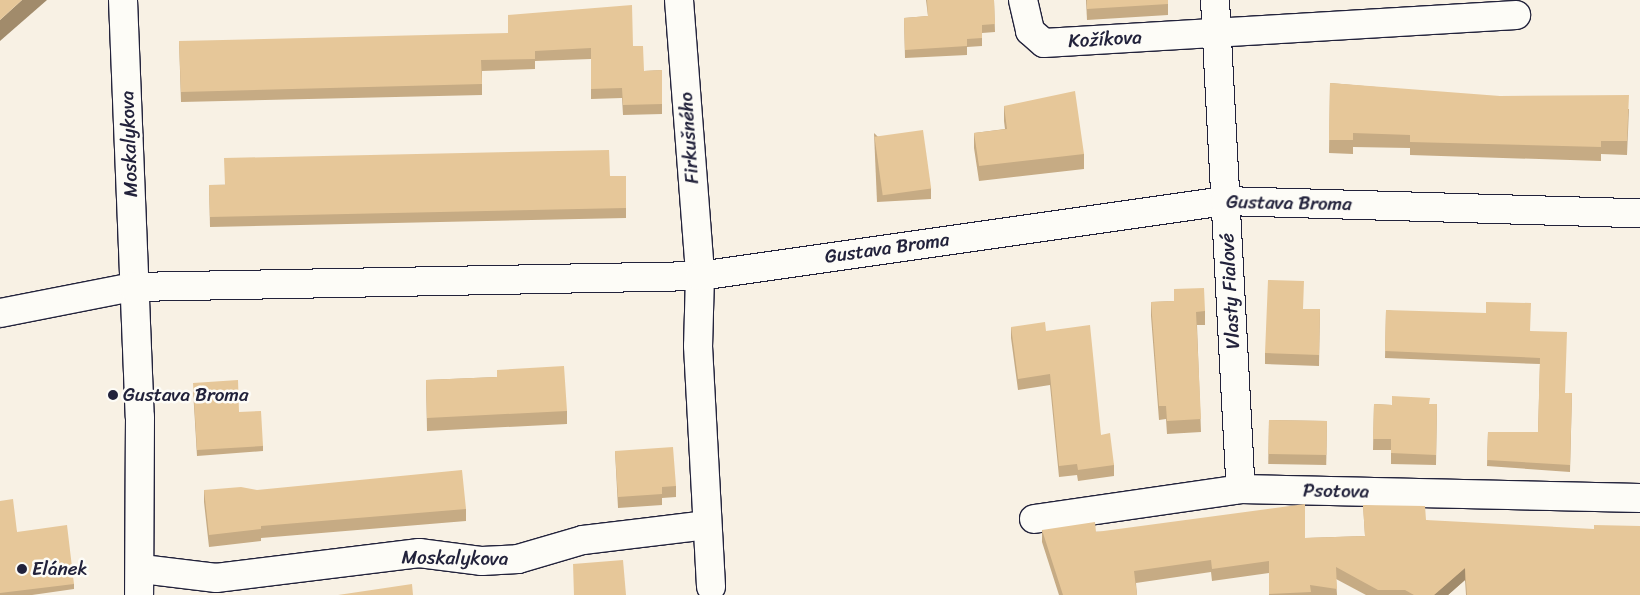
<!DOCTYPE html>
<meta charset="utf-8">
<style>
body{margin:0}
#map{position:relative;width:1640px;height:595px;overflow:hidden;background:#f8f1e4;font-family:Sriracha,sans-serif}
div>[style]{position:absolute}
.roads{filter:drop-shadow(1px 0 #22223b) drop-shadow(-1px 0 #22223b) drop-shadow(0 1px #22223b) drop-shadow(0 -1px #22223b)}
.minor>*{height:28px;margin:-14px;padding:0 14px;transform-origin:14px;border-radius:14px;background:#fdfcf7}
.wall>*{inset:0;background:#c6ab84;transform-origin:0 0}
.shaded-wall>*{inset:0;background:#a18b6b}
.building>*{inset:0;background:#e6c799;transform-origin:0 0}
.dots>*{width:14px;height:14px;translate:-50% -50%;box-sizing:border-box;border:2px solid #fdfcf7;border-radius:50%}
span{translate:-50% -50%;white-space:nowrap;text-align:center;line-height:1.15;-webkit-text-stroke:5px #fdfcf7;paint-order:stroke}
.street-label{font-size:19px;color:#22223b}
.poi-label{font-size:19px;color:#22223b}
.left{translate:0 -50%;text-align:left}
</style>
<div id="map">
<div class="roads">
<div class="minor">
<i style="left:123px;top:0;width:417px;rotate:87.7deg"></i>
<i style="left:140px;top:417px;width:178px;rotate:90.3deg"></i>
<i style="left:679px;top:0;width:277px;rotate:85.6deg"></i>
<i style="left:700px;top:276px;width:70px;rotate:91.6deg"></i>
<i style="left:698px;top:346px;width:241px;rotate:86.9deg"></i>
<i style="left:1023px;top:0;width:32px;rotate:77deg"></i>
<i style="left:1030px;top:31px;width:18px;rotate:41deg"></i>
<i style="left:1044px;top:43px;width:473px;rotate:-3.4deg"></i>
<i style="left:1215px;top:0;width:490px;rotate:87deg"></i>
<i style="left:0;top:313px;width:136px;rotate:-11.1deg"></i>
<i style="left:133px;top:287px;width:567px;rotate:-1.11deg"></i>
<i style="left:700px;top:276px;width:530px;rotate:-8.13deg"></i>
<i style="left:1225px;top:201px;width:415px;rotate:1.7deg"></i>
<i style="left:1034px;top:519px;width:209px;rotate:-8.2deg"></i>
<i style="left:1241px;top:489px;width:399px;rotate:1.3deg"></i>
<i style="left:142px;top:569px;width:75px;rotate:6.9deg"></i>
<i style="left:216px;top:578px;width:205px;rotate:-7deg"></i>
<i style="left:419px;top:553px;width:64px;rotate:7.2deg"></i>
<i style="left:482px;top:561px;width:36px;rotate:-3deg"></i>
<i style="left:518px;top:559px;width:68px;rotate:-16.3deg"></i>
<i style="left:583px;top:540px;width:125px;rotate:-6.9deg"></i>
</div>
</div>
<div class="wall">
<i style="clip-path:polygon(926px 0,994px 0,995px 32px,982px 33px,982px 46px,967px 47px,967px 55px,905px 58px,904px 18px,928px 16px)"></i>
<i style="clip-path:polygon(1086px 0,1168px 0,1168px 15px,1087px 20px)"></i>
<i style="clip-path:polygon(179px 41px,633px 46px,644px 71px,662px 70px,662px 114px,623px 115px,622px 98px,591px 99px,591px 59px,535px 61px,535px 69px,482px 71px,482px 95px,181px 102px)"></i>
<i style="clip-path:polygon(1330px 83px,1629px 109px,1627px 155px,1601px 154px,1601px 161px,1410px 155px,1410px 148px,1353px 147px,1353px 154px,1329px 153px)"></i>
<i style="clip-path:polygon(1004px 106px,1084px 154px,1084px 169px,979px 181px,974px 148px,974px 133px,1005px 129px,1004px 121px)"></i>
<i style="clip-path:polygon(874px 133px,931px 188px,931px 199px,877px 202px)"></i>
<i style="clip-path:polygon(610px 176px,626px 208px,626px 218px,210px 227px,209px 185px)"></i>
<i style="clip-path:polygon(1174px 289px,1205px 311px,1205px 325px,1197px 325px,1201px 432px,1167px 434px,1166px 419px,1159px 420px,1151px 316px,1151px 302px,1174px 301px)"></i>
<i style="clip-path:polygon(1304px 309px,1320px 309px,1319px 366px,1265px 364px,1265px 353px)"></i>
<i style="clip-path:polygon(1386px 310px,1531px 331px,1565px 393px,1572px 393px,1570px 472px,1487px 466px,1488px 432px,1538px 432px,1540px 364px,1385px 358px)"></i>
<i style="clip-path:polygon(1011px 327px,1101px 435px,1114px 465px,1114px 476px,1078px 481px,1077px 475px,1059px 477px,1050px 385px,1018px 390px,1011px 338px)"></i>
<i style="clip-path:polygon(497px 370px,567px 411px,567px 424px,427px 431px,426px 380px,497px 377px)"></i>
<i style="clip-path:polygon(193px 389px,239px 412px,263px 446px,263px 451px,197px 456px)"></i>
<i style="clip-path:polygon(1374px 404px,1392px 405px,1437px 404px,1436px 465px,1391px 464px,1391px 450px,1373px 450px)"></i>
<i style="left:1269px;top:420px;width:58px;height:44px;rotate:1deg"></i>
<i style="clip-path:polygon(615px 451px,676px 486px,676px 497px,662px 498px,662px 505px,618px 508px)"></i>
<i style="clip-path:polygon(204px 490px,257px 490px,466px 509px,466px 521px,261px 538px,261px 541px,209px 547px,204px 502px)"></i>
<i style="clip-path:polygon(0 501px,17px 532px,74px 584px,74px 589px,32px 595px,0 595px)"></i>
<i style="clip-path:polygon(1363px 505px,1426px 520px,1640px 595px,1466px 595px,1465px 580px,1448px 595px,1366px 595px,1336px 579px,1337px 595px,1269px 595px,1269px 573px,1212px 581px,1211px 572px,1136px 583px,1137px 595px,1059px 595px,1042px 542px,1042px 530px,1305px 538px,1365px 536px)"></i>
</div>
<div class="shaded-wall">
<i style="clip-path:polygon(22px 0,47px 0,0 41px,0 20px)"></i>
<i style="clip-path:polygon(1465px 568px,1465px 580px,1448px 595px,1434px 595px)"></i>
</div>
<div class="building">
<i style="clip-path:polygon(0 0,22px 0,0 20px)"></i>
<i style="clip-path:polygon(927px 0,994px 0,995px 24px,982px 25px,982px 38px,967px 39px,967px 46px,905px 50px,904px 18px,928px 16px)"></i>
<i style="clip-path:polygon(1087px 0,1168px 0,1168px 4px,1087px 9px)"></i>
<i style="clip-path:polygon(632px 5px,633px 46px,643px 46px,644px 71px,662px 70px,662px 104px,623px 105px,622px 88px,591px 89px,591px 48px,535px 51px,535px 59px,481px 60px,482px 84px,181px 92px,179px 41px,508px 33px,508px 15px)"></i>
<i style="clip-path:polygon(1330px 83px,1500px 96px,1629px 95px,1627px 141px,1601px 141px,1601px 147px,1410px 142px,1410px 135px,1353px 133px,1353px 140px,1329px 140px)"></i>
<i style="clip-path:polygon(1075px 91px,1084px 154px,979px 166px,974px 133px,1007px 129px,1004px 106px)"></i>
<i style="left:923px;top:130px;width:59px;height:49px;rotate:82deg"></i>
<i style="clip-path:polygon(609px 150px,610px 176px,626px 176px,626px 208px,210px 217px,209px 185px,225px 185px,224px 158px)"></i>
<i style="clip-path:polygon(1268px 280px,1304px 281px,1303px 309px,1320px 309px,1319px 355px,1265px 353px)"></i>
<i style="clip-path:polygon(1204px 288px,1205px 311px,1196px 312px,1201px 419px,1167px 421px,1166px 406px,1159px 406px,1151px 302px,1174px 301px,1174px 289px)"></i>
<i style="clip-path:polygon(1486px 302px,1531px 303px,1530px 331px,1567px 332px,1565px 393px,1572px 393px,1570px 465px,1487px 460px,1488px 432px,1538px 432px,1540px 358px,1385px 351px,1386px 310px,1486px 313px)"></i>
<i style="clip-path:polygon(1045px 322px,1046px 331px,1090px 325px,1101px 435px,1110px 433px,1114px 465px,1078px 470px,1077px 464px,1059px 466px,1050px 374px,1018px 379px,1011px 327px)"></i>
<i style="clip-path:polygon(564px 366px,567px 411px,427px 418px,426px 380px,497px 377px,497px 370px)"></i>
<i style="clip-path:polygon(238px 380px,239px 412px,261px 411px,263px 446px,197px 450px,193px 383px)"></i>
<i style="clip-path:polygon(1392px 396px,1430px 398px,1429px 404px,1437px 404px,1436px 455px,1391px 453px,1391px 439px,1373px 439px,1374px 404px,1392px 405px)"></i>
<i style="left:1269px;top:420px;width:58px;height:34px;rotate:1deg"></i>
<i style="clip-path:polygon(673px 447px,676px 486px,662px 487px,662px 494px,618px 497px,615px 451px)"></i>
<i style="clip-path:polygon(462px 470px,466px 509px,261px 526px,261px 529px,209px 535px,204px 490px,241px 487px,257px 490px)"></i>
<i style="clip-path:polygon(13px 499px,17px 532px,67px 525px,74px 584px,0 593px,0 501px)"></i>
<i style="clip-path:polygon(1305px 504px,1305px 538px,1365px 536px,1363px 505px,1425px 506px,1426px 520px,1594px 529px,1594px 525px,1640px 526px,1640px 595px,1467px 595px,1465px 568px,1434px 595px,1414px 595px,1405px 590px,1378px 590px,1336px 567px,1337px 589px,1310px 585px,1311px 592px,1269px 594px,1269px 561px,1212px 569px,1211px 560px,1134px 571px,1137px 595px,1063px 595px,1042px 530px,1095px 522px,1096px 532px)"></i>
<i style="clip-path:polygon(623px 560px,626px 595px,574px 595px,573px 564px)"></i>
<i style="clip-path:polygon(412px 584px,413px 595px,334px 595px,338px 595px)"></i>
</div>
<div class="dots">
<i style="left:113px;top:395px;background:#22223b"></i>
<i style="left:22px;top:569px;background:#22223b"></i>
</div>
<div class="street-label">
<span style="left:1105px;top:39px;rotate:-3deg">Kožíkova</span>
<span style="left:689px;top:138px;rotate:-94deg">Firkušného</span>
<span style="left:129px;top:144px;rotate:-92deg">Moskalykova</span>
<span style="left:1289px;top:203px;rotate:1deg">Gustava Broma</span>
<span style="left:887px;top:248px;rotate:-8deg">Gustava Broma</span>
<span style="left:1230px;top:291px;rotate:-93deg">Vlasty Fialové</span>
<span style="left:1336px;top:491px;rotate:1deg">Psotova</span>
<span style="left:455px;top:558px;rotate:1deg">Moskalykova</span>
</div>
<div class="poi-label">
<span class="left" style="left:123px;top:395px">Gustava Broma</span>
<span class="left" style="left:32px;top:569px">Elánek</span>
</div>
</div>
